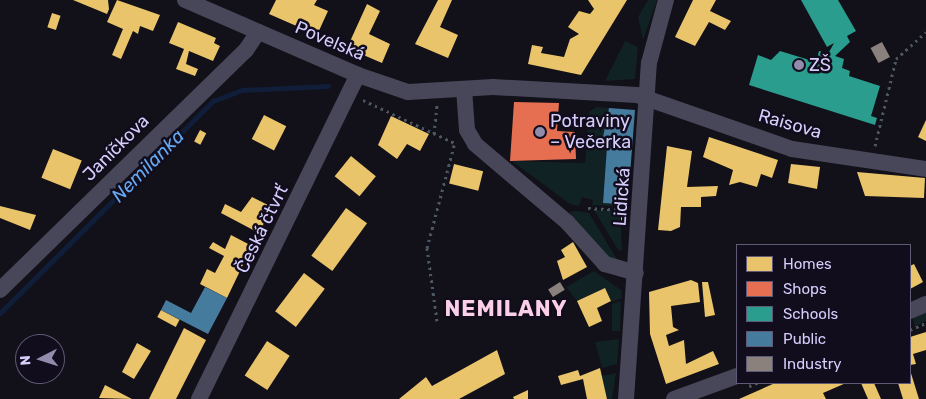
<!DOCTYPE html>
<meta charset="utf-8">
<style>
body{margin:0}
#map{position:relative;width:926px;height:399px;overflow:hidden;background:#121018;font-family:Rubik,sans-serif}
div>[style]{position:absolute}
.green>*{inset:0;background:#112224}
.homes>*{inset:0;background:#e9c46a;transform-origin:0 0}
.shops>*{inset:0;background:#e76f51}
.schools>*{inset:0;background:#2a9d8f}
.public>*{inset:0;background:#457b9d}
.industry>*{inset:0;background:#8a817c;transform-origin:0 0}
.stream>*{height:5px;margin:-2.5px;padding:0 2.5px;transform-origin:2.5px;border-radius:2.5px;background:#101e3a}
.path>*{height:3px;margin-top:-1.5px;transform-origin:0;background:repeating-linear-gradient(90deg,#4c5764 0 2.5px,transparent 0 6.5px)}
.street>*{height:16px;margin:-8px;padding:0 8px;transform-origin:8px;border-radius:8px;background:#484659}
.dots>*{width:14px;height:14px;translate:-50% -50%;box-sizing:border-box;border:2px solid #110d1c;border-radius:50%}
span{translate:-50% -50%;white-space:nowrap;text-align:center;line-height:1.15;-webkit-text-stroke:5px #110d1c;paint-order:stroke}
.street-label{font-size:18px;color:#d5cdfb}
.poi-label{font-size:18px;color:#d5cdfb}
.left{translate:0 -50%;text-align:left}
.water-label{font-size:19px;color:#64a8f1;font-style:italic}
.district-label{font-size:22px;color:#fbcfe8;font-weight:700;letter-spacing:1px}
.legend{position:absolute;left:736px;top:244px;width:175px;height:140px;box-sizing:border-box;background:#110d1c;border:1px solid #5f5a75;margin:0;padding:6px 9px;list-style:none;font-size:15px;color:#d5cdfb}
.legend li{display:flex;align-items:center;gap:10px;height:25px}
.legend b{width:25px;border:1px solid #5f5a75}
.north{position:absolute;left:15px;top:334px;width:50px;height:50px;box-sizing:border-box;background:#110d1c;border:1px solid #5f5a75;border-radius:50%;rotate:265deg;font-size:14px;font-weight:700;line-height:20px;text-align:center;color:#d5cdfb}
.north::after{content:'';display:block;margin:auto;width:18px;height:22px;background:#918bac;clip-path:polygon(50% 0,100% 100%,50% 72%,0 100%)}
</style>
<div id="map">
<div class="green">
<i style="clip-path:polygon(648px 0,657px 0,643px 40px,638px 17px)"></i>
<i style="clip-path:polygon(625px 41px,638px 47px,635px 79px,605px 81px)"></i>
<i style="clip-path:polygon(596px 107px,609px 108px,603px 137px,603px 145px,607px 146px,603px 202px,619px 204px,620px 194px,628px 195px,627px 207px,592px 205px,593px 200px,582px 197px,579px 206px,570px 204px,512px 161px,585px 163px,589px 112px)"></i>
<i style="clip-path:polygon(594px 210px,620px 211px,622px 251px,618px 250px)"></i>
<i style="clip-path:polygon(577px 211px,589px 213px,618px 261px,608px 259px,569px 212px)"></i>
<i style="clip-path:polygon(594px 271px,621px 290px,622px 298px,612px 302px,605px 288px,577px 301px,566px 287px)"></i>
<i style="clip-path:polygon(621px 301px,620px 331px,612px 331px,612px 304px)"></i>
<i style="clip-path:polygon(926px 312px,926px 321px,915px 326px,913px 319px)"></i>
<i style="clip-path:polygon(619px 339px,617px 364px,602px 368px,595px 342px)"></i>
<i style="clip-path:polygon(616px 373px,612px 399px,607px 399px,601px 376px)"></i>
</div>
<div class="homes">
<i style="clip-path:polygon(73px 0,108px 0,109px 9px,107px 14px)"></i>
<i style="clip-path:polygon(117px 0,160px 15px,153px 31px,140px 26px,138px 34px,133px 31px,121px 59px,112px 55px,123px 29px,107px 22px)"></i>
<i style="clip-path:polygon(276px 0,317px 0,314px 5px,328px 11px,317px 35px,269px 14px)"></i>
<i style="clip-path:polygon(438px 0,452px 0,440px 27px,458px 35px,448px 58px,415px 44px)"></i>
<i style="clip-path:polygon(588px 0,627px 0,581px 75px,528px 64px,532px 45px,543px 47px,541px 53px,564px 57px,570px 39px,579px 34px,568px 27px,579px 11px,590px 14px,594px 9px)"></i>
<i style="clip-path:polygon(693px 0,716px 0,710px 11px,731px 21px,725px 30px,709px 22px,695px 46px,675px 37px)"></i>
<i style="clip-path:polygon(367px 4px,380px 11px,369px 34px,390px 44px,382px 63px,347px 48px)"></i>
<i style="left:52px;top:13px;width:9px;height:15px;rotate:18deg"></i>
<i style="clip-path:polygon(178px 22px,216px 38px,214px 43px,220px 46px,213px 61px,189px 51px,186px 64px,198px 69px,195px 76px,176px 69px,184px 49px,169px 43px)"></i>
<i style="left:264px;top:115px;width:25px;height:27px;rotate:27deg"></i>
<i style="clip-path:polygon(391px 116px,429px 134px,420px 151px,407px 144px,397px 159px,378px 145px)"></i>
<i style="clip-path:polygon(926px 120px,926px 141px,918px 137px)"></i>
<i style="left:200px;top:130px;width:7px;height:13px;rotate:27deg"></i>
<i style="clip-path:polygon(709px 137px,778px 160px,772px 178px,761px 174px,757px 187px,740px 182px,729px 185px,733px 170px,703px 157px)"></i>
<i style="clip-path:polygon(667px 146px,692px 151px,687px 187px,718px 186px,716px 196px,701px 197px,701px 207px,681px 207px,680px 227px,671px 231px,658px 230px)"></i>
<i style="left:53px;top:149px;width:31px;height:31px;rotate:22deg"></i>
<i style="left:351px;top:156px;width:32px;height:26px;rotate:39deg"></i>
<i style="left:454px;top:164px;width:30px;height:20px;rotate:14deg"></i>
<i style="clip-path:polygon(791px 164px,820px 167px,817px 189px,788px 183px)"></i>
<i style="clip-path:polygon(857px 172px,925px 178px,924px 198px,865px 196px)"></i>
<i style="clip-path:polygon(252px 197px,272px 207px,259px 233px,221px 213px,225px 204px,241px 212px)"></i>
<i style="clip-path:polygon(0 206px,36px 215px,30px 230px,0 218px)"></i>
<i style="left:346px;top:208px;width:26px;height:59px;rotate:36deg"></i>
<i style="left:621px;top:214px;width:4px;height:10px"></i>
<i style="clip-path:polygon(231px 235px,252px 246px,227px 298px,200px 284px,207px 269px,215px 273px,224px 256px,209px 248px,213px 242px,225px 249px)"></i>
<i style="clip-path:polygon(573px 242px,587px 267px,563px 280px,557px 261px,565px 257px,561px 250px)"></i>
<i style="clip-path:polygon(914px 264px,923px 282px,910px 289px,910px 266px)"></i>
<i style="left:304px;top:273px;width:26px;height:48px;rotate:37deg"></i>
<i style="clip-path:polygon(691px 280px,698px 283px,700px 302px,671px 306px,673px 327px,679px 330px,666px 335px,669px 346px,684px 340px,686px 364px,713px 351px,719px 364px,666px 384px,650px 334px,649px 292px)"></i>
<i style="clip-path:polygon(702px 282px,708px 282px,715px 315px,705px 317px)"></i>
<i style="clip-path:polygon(605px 288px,611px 301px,597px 308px,602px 321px,589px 327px,577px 301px)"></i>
<i style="left:161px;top:310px;width:21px;height:8px;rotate:28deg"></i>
<i style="clip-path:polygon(184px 328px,206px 340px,176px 399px,149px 399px)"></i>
<i style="clip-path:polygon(926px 332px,926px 350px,913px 354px,916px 364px,910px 365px,910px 337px)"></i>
<i style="left:267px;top:341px;width:27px;height:41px;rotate:33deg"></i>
<i style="clip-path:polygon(137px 343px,151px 351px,134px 379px,122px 372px)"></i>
<i style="clip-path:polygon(497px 350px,505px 374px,459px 399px,399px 399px,426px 377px,432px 386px)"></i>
<i style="clip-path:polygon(600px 368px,607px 399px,587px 399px,583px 379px,561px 385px,558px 376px,578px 370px,580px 376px)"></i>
<i style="clip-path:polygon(910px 370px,919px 399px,903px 399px,898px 383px,910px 383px)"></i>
<i style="clip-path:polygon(775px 383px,846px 383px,823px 393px,826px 399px,739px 399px)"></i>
<i style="clip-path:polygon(861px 383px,874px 383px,881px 399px,868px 399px)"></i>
<i style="clip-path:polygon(105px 385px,132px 399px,99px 398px)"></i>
<i style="clip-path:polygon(528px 390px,528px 399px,514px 399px,513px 397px)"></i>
</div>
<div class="shops">
<i style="clip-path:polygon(514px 102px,559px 103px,557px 131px,575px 132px,576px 159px,510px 161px)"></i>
</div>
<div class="schools">
<i style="clip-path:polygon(801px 0,838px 0,856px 31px,847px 36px,850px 42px,835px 56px,844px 59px,842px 68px,850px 71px,849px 76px,880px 86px,871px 116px,877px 118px,875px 125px,749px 85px,758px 55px,771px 60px,780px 51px,816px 62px,819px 51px,828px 54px,834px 43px,827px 47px)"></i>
</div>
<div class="public">
<i style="clip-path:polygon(609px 108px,635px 110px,629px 188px,620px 187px,619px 204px,603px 203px,607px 146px,603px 146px,603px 137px)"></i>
<i style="clip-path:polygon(205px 287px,227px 298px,208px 334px,161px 310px,166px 300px,191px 313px)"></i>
</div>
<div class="industry">
<i style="left:882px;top:42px;width:17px;height:13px;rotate:62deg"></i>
<i style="left:560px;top:282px;width:9px;height:14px;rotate:58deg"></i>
</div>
<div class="stream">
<i style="left:0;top:313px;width:301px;rotate:-44.9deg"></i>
<i style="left:213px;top:101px;width:31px;rotate:-21deg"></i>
<i style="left:242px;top:90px;width:86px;rotate:-2.7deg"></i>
</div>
<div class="path">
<i style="left:363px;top:100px;width:102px;rotate:25.1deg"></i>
<i style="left:434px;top:134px;width:29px;rotate:-84deg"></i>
<i style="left:875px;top:146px;width:89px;rotate:-76.4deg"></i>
<i style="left:896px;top:59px;width:40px;rotate:-42deg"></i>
<i style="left:588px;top:208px;width:37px;rotate:3deg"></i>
<i style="left:437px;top:321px;width:74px;rotate:-97.8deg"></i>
<i style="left:427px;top:248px;width:110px;rotate:-75.2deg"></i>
<i style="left:910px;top:330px;width:17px;rotate:-24deg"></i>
<i style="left:749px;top:386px;width:9px;rotate:-21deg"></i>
</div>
<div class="street">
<i style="left:185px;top:0;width:189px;rotate:23.4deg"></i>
<i style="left:358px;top:75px;width:53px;rotate:18.8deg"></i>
<i style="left:408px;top:92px;width:85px;rotate:-3.4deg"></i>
<i style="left:493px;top:87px;width:144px;rotate:3.2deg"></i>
<i style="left:637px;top:95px;width:164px;rotate:19.2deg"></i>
<i style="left:792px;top:149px;width:135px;rotate:8.5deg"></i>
<i style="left:464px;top:89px;width:41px;rotate:85.8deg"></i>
<i style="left:467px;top:130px;width:16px;rotate:60deg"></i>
<i style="left:475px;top:144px;width:121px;rotate:40.3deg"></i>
<i style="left:567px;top:222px;width:57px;rotate:47.9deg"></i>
<i style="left:605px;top:264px;width:32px;rotate:16deg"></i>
<i style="left:0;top:290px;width:344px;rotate:-44.3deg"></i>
<i style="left:246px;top:50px;width:22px;rotate:-56deg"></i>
<i style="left:910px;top:311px;width:17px;rotate:-24deg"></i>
<i style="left:199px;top:399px;width:361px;rotate:-63.9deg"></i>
<i style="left:626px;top:399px;width:337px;rotate:-86.1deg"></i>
<i style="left:649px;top:63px;width:65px;rotate:-74.9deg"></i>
<i style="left:674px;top:399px;width:67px;rotate:-20.1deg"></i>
</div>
<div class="dots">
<i style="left:799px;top:65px;background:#918bac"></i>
<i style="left:540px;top:132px;background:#918bac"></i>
</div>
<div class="street-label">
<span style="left:330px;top:41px;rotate:23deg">Povelská</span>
<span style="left:790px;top:124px;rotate:16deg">Raisova</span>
<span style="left:116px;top:148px;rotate:-45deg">Janíčkova</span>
<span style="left:622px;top:197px;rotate:-86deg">Lidická</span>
<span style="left:262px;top:229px;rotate:-64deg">Česká čtvrť</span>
</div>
<div class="poi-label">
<span class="left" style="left:809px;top:65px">ZŠ</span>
<span class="left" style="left:550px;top:132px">Potraviny<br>– Večerka</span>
</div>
<div class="water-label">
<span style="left:148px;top:166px;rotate:-45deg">Nemilanka</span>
</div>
<div class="district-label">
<span style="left:506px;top:309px">NEMILANY</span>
</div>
<ul class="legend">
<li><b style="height:14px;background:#e9c46a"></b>Homes</li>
<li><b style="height:14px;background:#e76f51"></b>Shops</li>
<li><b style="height:14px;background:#2a9d8f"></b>Schools</li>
<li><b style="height:14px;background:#457b9d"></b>Public</li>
<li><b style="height:14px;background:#8a817c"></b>Industry</li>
</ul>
<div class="north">N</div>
</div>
